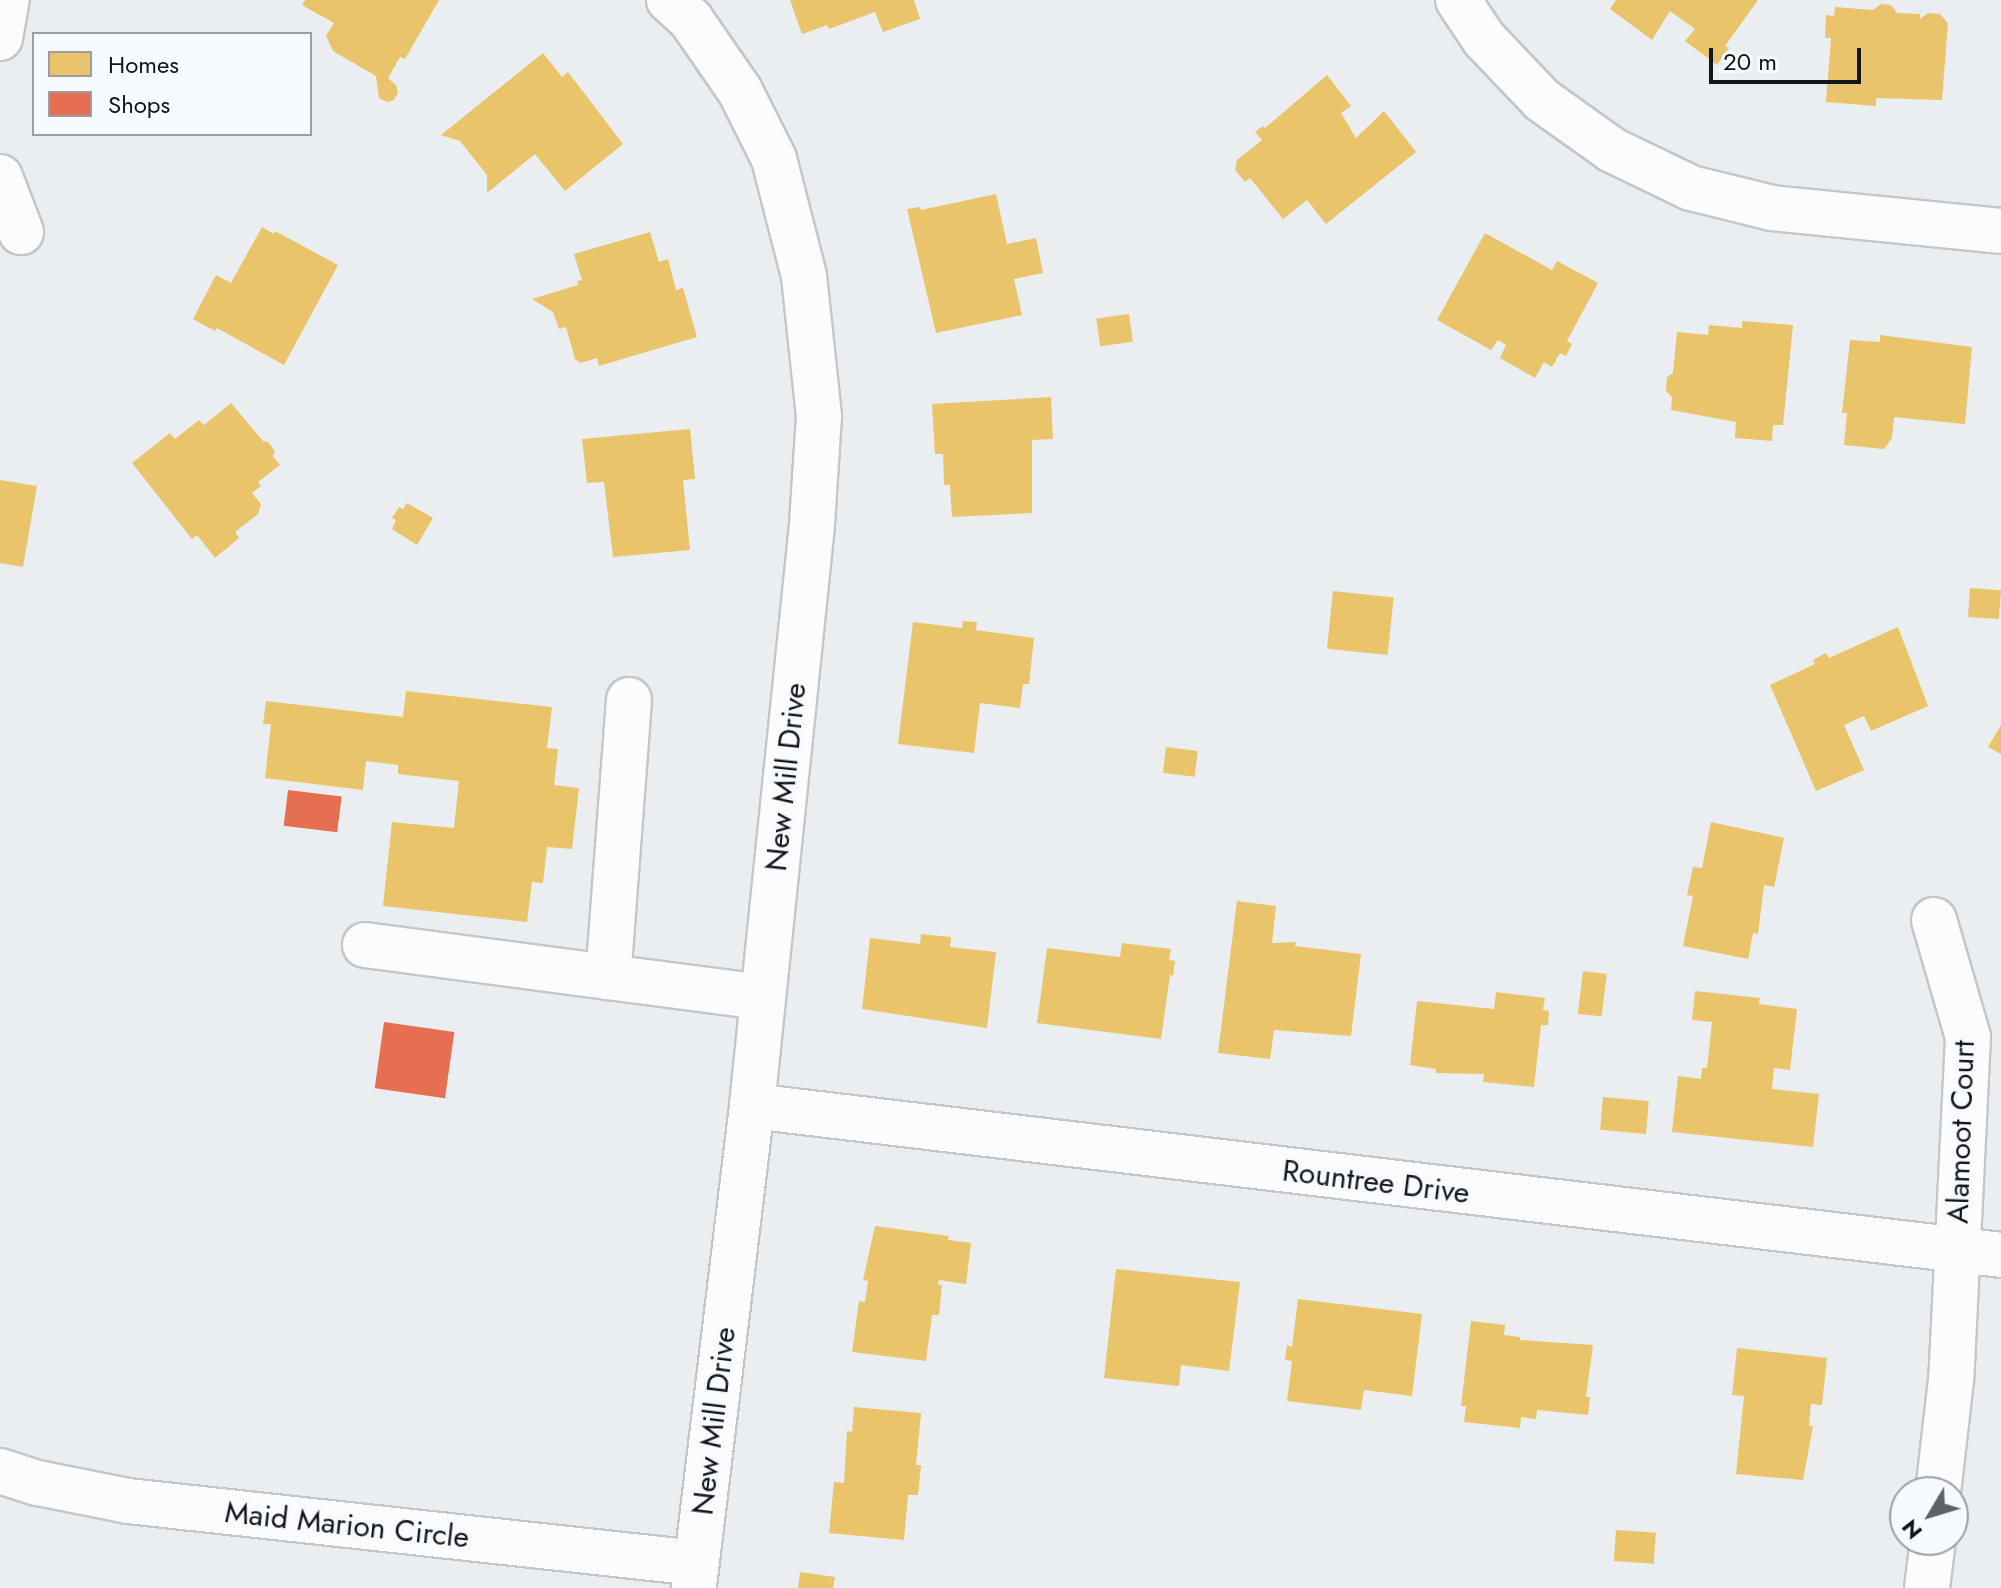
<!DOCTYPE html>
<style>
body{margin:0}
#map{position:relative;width:2001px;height:1588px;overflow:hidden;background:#ebeef1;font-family:Jost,sans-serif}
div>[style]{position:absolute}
.homes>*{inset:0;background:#e9c46a;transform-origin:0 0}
.shops>*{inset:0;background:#e76f51;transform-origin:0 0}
.roads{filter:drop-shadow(2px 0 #c4c6c9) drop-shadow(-2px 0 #c4c6c9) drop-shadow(0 2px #c4c6c9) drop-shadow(0 -2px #c4c6c9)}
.minor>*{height:44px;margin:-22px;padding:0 22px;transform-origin:22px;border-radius:22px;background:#fcfcfd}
span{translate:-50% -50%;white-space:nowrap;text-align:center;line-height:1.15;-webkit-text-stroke:8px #f7fafe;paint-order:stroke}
.street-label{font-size:30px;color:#141518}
.legend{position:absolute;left:32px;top:32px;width:280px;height:104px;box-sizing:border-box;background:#f7fafe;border:2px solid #9c9ea2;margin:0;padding:10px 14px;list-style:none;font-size:24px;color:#141518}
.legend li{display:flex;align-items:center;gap:16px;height:40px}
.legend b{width:40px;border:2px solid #9c9ea2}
.north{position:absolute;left:1889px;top:1476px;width:80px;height:80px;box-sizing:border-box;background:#f7fafe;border:2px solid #9c9ea2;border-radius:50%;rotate:232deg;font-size:22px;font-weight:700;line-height:32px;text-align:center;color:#141518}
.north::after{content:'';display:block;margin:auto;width:28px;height:36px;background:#5f6164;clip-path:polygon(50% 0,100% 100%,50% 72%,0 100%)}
.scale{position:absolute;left:1709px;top:48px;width:152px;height:36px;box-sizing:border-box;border:4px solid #141518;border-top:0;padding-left:10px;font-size:24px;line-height:28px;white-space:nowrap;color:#141518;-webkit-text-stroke:6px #f7fafe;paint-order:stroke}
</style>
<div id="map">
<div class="homes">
<i style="clip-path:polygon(305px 0,439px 0,405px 59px,400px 57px,388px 78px,396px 85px,398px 93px,394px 100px,387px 102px,379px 98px,376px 76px,333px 51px,326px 36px,334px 23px,302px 5px)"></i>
<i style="clip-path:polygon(790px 0,914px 0,920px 19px,883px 32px,875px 12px,829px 29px,827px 25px,802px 34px)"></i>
<i style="clip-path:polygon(1616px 0,1758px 0,1725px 46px,1729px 48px,1717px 65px,1685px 41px,1695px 29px,1670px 11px,1652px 40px,1610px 9px)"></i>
<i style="clip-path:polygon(1881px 4px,1891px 5px,1897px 13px,1920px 14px,1920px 19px,1928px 13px,1940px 14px,1948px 23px,1942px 100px,1876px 98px,1876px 106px,1826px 102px,1831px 38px,1825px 38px,1826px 15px,1834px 16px,1835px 7px,1873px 10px)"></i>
<i style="clip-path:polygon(543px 53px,562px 77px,568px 72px,623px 144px,565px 191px,535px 154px,487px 193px,487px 175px,460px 141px,441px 135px)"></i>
<i style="clip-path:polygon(1327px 75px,1351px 106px,1341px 113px,1356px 138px,1384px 111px,1416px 152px,1326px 224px,1307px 200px,1283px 219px,1250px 178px,1245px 182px,1235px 170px,1237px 160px,1262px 140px,1255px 132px,1263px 126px,1265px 128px)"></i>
<i style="clip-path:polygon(996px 194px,1007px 244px,1036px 238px,1043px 273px,1014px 279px,1022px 315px,936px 333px,907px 209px,920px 207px,921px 210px)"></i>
<i style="clip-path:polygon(262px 227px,274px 234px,275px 231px,338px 265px,284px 365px,217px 328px,215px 331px,193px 319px,216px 275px,231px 283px)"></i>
<i style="clip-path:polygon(650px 232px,659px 262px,668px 259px,676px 290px,683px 288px,697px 337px,599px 366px,597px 358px,581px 363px,575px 359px,566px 327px,559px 329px,553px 312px,532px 299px,578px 285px,577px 281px,582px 280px,574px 254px)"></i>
<i style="clip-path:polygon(1485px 233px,1552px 270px,1557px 261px,1598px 283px,1567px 341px,1572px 344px,1566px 356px,1560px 353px,1552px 367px,1544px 362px,1535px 378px,1500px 358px,1506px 345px,1498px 340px,1491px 350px,1437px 320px)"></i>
<i style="left:1129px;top:314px;width:28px;height:33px;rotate:82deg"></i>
<i style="clip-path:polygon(1742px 321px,1793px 325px,1783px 425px,1773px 425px,1772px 441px,1735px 438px,1736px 422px,1671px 410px,1672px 397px,1666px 391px,1667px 377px,1673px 373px,1677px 332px,1708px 335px,1709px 325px,1742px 328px)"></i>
<i style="clip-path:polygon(1880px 335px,1972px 347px,1965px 424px,1894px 417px,1892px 438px,1884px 449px,1844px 445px,1847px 413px,1842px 413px,1850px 340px,1880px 342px)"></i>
<i style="clip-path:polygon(1051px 397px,1053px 439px,1032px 440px,1032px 513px,952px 517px,950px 485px,944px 485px,943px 454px,935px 454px,932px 404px)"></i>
<i style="clip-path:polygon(231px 403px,263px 441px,268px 442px,275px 451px,273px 456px,280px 465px,258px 482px,261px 486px,252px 493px,261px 504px,258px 514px,235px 532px,239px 538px,215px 558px,197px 535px,192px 539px,132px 463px,170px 433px,175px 439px,199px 420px,204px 425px)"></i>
<i style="clip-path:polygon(690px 429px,695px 479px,683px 480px,690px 550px,613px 557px,604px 482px,587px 483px,582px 439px)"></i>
<i style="clip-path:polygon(0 480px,37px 486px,23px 567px,0 563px)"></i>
<i style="clip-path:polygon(407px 503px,433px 518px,417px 545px,392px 529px,396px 520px,392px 518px,399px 507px,403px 509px)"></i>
<i style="left:1970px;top:588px;width:31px;height:29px;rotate:4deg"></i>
<i style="left:1333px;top:591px;width:61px;height:58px;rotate:6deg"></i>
<i style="clip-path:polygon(963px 621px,977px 622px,976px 630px,1034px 638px,1029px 684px,1023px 684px,1020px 708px,980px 703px,974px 753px,898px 744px,913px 622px,962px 628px)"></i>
<i style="clip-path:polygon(1898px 627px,1928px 706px,1871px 731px,1864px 716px,1844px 725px,1864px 770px,1816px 791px,1770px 685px,1815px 664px,1813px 660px,1826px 653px,1829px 658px)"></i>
<i style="clip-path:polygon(406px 691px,552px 707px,547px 748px,558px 749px,554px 785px,579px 788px,572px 849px,547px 847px,543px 883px,532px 882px,527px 922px,383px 906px,392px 822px,454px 828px,459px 781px,398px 774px,398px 765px,366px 761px,363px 790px,265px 778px,271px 724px,263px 724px,266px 701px,403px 717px)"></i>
<i style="clip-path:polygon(2001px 725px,2001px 754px,1988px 747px)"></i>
<i style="left:1166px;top:747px;width:32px;height:26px;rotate:7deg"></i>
<i style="clip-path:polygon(1711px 822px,1784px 838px,1774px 887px,1764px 885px,1758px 934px,1753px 933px,1748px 959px,1683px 946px,1693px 896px,1687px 895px,1693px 867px,1702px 868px)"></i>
<i style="clip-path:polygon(1237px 901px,1276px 906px,1272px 943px,1296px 942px,1295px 946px,1361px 954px,1351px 1036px,1274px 1030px,1270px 1059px,1218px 1053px)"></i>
<i style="clip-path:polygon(921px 934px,951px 937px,950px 947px,996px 952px,987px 1028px,862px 1009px,870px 938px,920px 944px)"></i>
<i style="clip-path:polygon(1122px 943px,1171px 949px,1169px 960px,1175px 961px,1173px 976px,1170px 975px,1161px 1039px,1037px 1023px,1047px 948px,1120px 957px)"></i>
<i style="left:1583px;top:971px;width:24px;height:43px;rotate:7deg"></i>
<i style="clip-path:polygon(1695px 991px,1760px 998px,1759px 1004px,1797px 1009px,1790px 1070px,1774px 1068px,1772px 1089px,1819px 1094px,1813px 1147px,1672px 1132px,1678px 1076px,1701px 1079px,1702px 1068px,1707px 1068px,1712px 1022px,1692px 1020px)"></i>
<i style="clip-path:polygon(1496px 992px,1545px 998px,1543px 1010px,1549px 1011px,1548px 1025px,1541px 1025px,1534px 1087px,1483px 1082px,1484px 1074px,1436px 1073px,1436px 1069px,1410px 1065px,1417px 1001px,1494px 1009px)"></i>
<i style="left:1603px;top:1097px;width:46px;height:33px;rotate:5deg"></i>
<i style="clip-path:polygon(875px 1226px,949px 1236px,948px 1240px,971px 1243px,966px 1284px,939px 1280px,938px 1285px,942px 1285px,939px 1315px,932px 1315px,926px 1361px,852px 1352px,859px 1301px,865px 1302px,868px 1281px,863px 1280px)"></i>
<i style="clip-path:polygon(1116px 1269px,1240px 1282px,1229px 1371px,1181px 1365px,1179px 1386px,1104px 1378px)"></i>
<i style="clip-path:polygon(1298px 1299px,1422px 1314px,1412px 1396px,1364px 1390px,1361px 1410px,1287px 1401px,1292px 1361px,1285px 1360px,1287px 1345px,1292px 1347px)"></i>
<i style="clip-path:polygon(1471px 1321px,1505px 1325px,1504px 1335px,1520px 1337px,1520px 1340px,1593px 1345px,1586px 1397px,1590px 1397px,1588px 1415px,1537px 1410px,1536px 1419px,1521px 1417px,1520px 1428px,1464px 1422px,1466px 1406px,1461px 1406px)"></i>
<i style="clip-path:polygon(1737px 1348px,1827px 1358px,1822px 1405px,1811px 1404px,1809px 1426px,1813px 1426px,1803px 1480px,1736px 1474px,1744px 1396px,1732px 1395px)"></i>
<i style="clip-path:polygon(854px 1407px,921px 1413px,916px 1465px,921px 1465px,918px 1495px,908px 1495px,904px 1540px,829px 1533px,834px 1482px,844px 1483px,847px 1431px,852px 1432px)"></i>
<i style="left:1616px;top:1530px;width:40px;height:31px;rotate:4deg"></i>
<i style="clip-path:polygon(800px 1572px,835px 1577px,833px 1588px,798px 1588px)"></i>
</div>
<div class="shops">
<i style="left:288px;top:790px;width:54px;height:36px;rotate:7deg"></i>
<i style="left:384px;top:1022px;width:71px;height:67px;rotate:8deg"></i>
</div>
<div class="roads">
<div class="minor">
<i style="left:669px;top:0;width:30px;rotate:42deg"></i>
<i style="left:691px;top:20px;width:86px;rotate:55.4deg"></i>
<i style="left:740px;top:91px;width:76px;rotate:63.4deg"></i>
<i style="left:774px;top:159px;width:121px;rotate:75.6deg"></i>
<i style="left:804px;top:276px;width:141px;rotate:83.9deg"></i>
<i style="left:819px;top:416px;width:109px;rotate:93.7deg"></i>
<i style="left:812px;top:525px;width:584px;rotate:95.9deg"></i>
<i style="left:752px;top:1106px;width:485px;rotate:96.9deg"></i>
<i style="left:1458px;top:0;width:47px;rotate:56.3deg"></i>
<i style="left:1484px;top:39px;width:84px;rotate:46.4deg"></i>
<i style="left:1542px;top:100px;width:86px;rotate:35.5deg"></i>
<i style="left:1612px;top:150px;width:88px;rotate:25.7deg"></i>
<i style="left:1691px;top:188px;width:83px;rotate:13.9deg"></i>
<i style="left:1772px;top:208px;width:230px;rotate:5.7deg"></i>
<i style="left:0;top:38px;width:39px;rotate:-80deg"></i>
<i style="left:0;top:177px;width:59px;rotate:69.1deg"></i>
<i style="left:629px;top:700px;width:278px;rotate:94.3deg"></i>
<i style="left:608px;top:977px;width:156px;rotate:7.4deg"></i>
<i style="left:1934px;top:920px;width:122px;rotate:73.8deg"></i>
<i style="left:1968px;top:1037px;width:343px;rotate:92.8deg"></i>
<i style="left:1951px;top:1380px;width:113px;rotate:96.6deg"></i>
<i style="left:365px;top:945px;width:245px;rotate:7.5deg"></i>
<i style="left:752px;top:1106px;width:1258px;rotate:6.8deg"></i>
<i style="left:0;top:1471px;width:40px;rotate:18deg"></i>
<i style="left:38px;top:1483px;width:92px;rotate:11.3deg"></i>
<i style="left:128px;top:1501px;width:572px;rotate:6.22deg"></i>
<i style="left:1927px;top:1588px;width:48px;rotate:-82.9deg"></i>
</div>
</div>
<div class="street-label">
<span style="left:786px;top:777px;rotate:-84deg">New Mill Drive</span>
<span style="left:1961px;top:1132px;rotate:-88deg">Alamoot Court</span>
<span style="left:1376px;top:1182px;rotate:7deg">Rountree Drive</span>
<span style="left:714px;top:1421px;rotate:-83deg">New Mill Drive</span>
<span style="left:347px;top:1525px;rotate:6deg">Maid Marion Circle</span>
</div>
<ul class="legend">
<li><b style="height:22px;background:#e9c46a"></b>Homes</li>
<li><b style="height:22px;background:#e76f51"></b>Shops</li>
</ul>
<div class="north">N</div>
<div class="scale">20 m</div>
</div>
